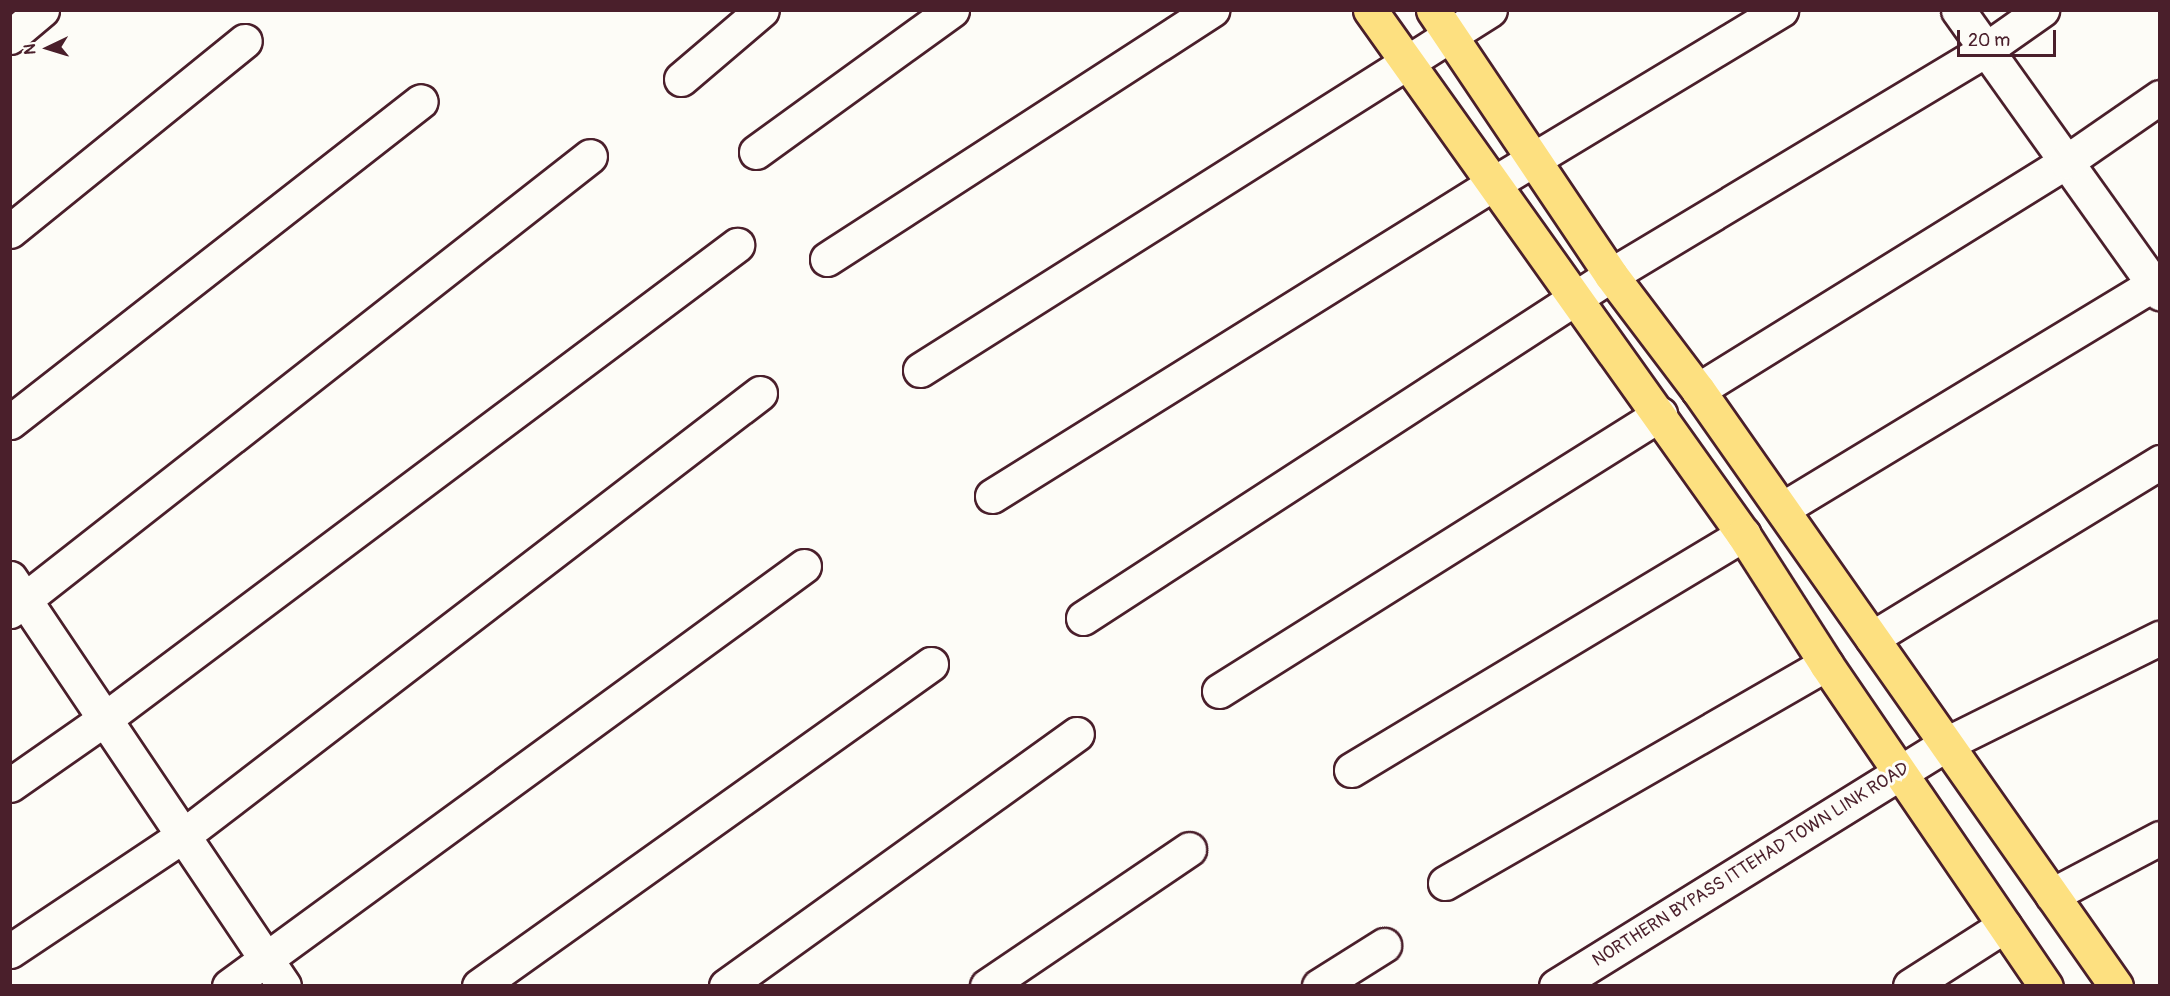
<!DOCTYPE html>
<style>
body{margin:0}
#map{position:relative;width:2170px;height:996px;overflow:hidden;background:#fdfcf7;font-family:Pangolin,sans-serif}
div>[style]{position:absolute}
.roads{filter:drop-shadow(2px 0 #4a1f2b) drop-shadow(-2px 0 #4a1f2b) drop-shadow(0 2px #4a1f2b) drop-shadow(0 -2px #4a1f2b)}
.minor>*{height:33px;margin:-16.5px;padding:0 16.5px;transform-origin:16.5px;border-radius:16.5px;background:#fdfcf7}
.major>*{height:33px;margin:-16.5px;padding:0 16.5px;transform-origin:16.5px;border-radius:16.5px;background:#fde080}
span{translate:-50% -50%;white-space:nowrap;text-align:center;line-height:1.15;-webkit-text-stroke:6px #fdfcf7;paint-order:stroke}
.street-label{font-size:18px;color:#4a1f2b}
.frame{position:absolute;inset:0;border:12px solid #4a1f2b;pointer-events:none}
.north{position:absolute;left:18px;top:18px;width:60px;height:60px;-webkit-text-stroke:4px #fdfcf7;paint-order:stroke;rotate:266deg;font-size:16px;font-weight:700;line-height:24px;text-align:center;color:#4a1f2b}
.north::after{content:'';display:block;margin:auto;width:21px;height:27px;background:#4a1f2b;clip-path:polygon(50% 0,100% 100%,50% 72%,0 100%)}
.scale{position:absolute;left:1957px;top:30px;width:99px;height:27px;box-sizing:border-box;border:3px solid #4a1f2b;border-top:0;padding-left:8px;font-size:18px;line-height:21px;white-space:nowrap;color:#4a1f2b;-webkit-text-stroke:4px #fdfcf7;paint-order:stroke}
</style>
<div id="map">
<div class="roads">
<div class="minor">
<i style="left:1958px;top:10px;width:348px;rotate:54.5deg"></i>
<i style="left:10px;top:37px;width:42px;rotate:-40.2deg"></i>
<i style="left:681px;top:79px;width:106px;rotate:-40.4deg"></i>
<i style="left:756px;top:152px;width:242px;rotate:-35.9deg"></i>
<i style="left:10px;top:231px;width:302px;rotate:-39deg"></i>
<i style="left:827px;top:259px;width:459px;rotate:-32.9deg"></i>
<i style="left:920px;top:370px;width:674px;rotate:-32.28deg"></i>
<i style="left:1698px;top:390px;width:433px;rotate:-31.8deg"></i>
<i style="left:2066px;top:162px;width:114px;rotate:-34.7deg"></i>
<i style="left:10px;top:422px;width:521px;rotate:-37.99deg"></i>
<i style="left:992px;top:496px;width:588px;rotate:-31.93deg"></i>
<i style="left:1491px;top:185px;width:339px;rotate:-31.1deg"></i>
<i style="left:1782px;top:509px;width:442px;rotate:-31.2deg"></i>
<i style="left:10px;top:578px;width:491px;rotate:56.1deg"></i>
<i style="left:10px;top:611px;width:737px;rotate:-38.11deg"></i>
<i style="left:1083px;top:618px;width:630px;rotate:-33.01deg"></i>
<i style="left:1611px;top:275px;width:436px;rotate:-31deg"></i>
<i style="left:1985px;top:50px;width:70px;rotate:-35.1deg"></i>
<i style="left:1872px;top:638px;width:338px;rotate:-31.4deg"></i>
<i style="left:1219px;top:691px;width:521px;rotate:-32.13deg"></i>
<i style="left:1351px;top:770px;width:458px;rotate:-31deg"></i>
<i style="left:10px;top:785px;width:117px;rotate:-34.9deg"></i>
<i style="left:106px;top:718px;width:789px;rotate:-36.86deg"></i>
<i style="left:1445px;top:883px;width:439px;rotate:-29.9deg"></i>
<i style="left:2052px;top:895px;width:122px;rotate:-27.8deg"></i>
<i style="left:10px;top:951px;width:209px;rotate:-33.7deg"></i>
<i style="left:184px;top:835px;width:726px;rotate:-37.5deg"></i>
<i style="left:229px;top:986px;width:712px;rotate:-36.15deg"></i>
<i style="left:479px;top:986px;width:555px;rotate:-35.47deg"></i>
<i style="left:726px;top:986px;width:432px;rotate:-35.7deg"></i>
<i style="left:987px;top:986px;width:244px;rotate:-34.1deg"></i>
<i style="left:1319px;top:986px;width:77px;rotate:-32.2deg"></i>
<i style="left:1556px;top:986px;width:459px;rotate:-31.8deg"></i>
<i style="left:1946px;top:744px;width:239px;rotate:-26.4deg"></i>
<i style="left:1910px;top:986px;width:112px;rotate:-32.6deg"></i>
</div>
<div class="major">
<i style="left:1370px;top:10px;width:643px;rotate:54.56deg"></i>
<i style="left:1743px;top:534px;width:154px;rotate:57.4deg"></i>
<i style="left:1826px;top:664px;width:390px;rotate:55.7deg"></i>
<i style="left:1433px;top:10px;width:319px;rotate:56.1deg"></i>
<i style="left:1611px;top:275px;width:144px;rotate:52.9deg"></i>
<i style="left:1698px;top:390px;width:728px;rotate:54.96deg"></i>
</div>
</div>
<div class="street-label">
<span style="left:1751px;top:865px;rotate:-32deg">NORTHERN BYPASS ITTEHAD TOWN LINK ROAD</span>
</div>
<div class="frame"></div>
<div class="north">N</div>
<div class="scale">20 m</div>
</div>
